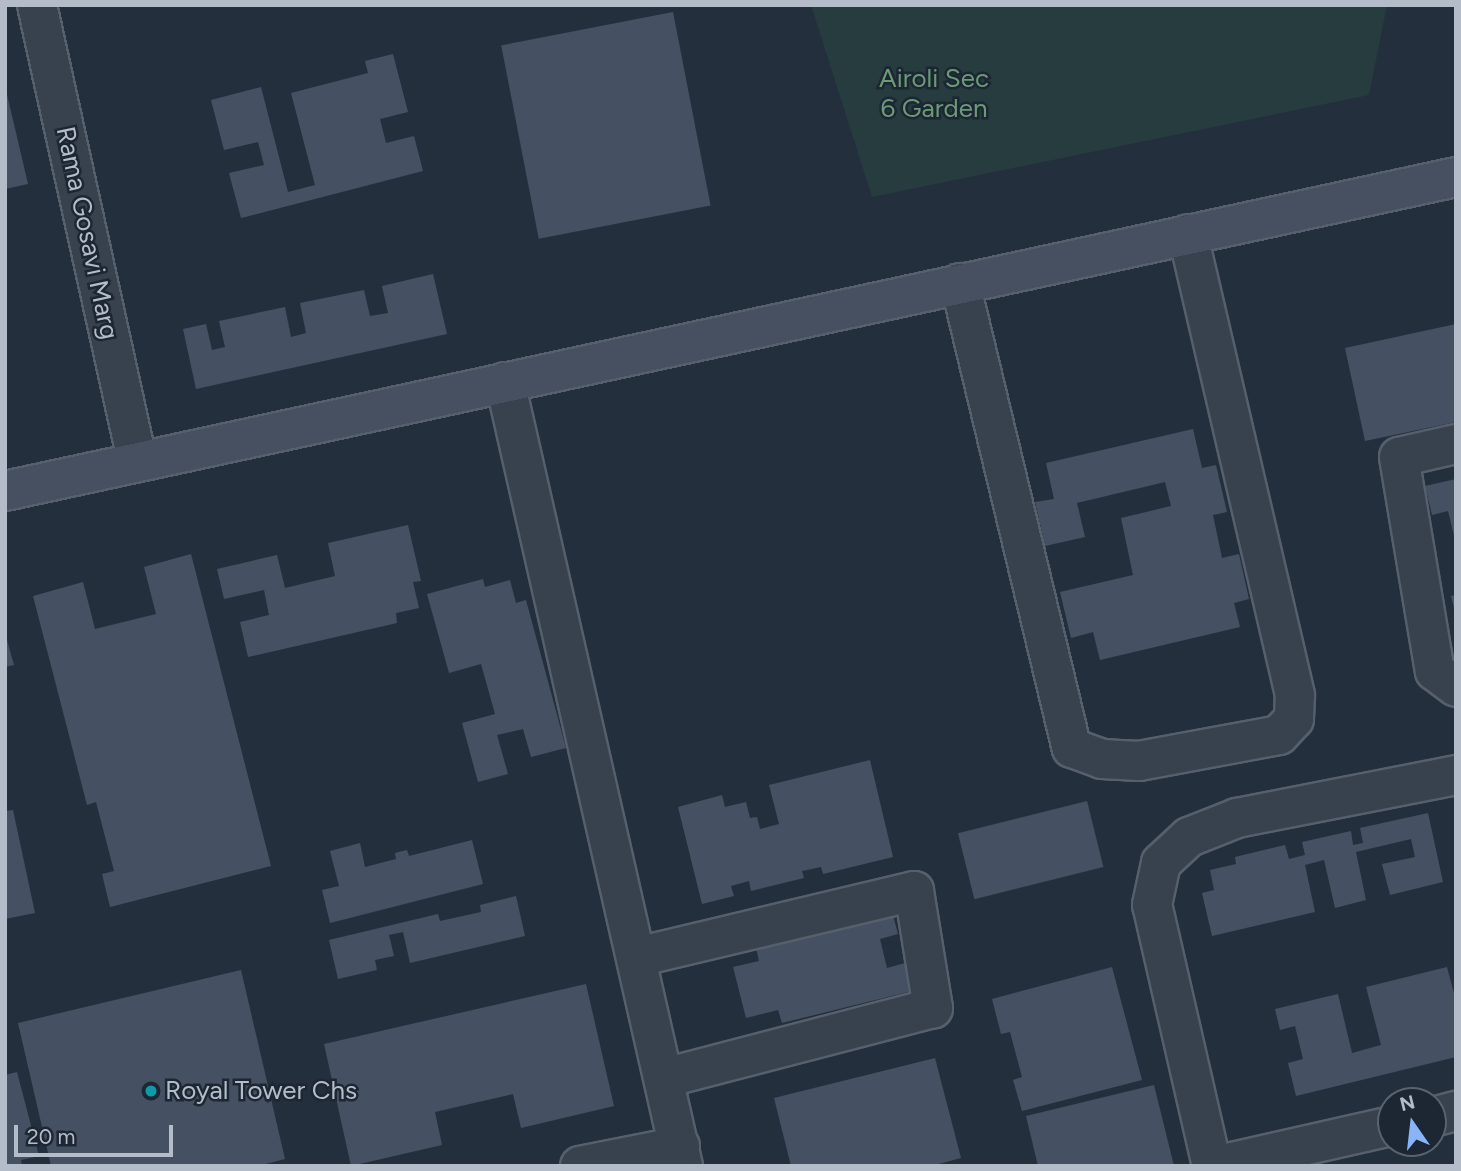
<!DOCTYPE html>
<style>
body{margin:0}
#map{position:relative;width:1461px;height:1171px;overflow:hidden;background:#242f3e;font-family:Figtree,sans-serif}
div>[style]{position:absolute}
.green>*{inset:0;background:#263c3f}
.building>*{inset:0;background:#455162;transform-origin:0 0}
.roads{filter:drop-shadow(2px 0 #565f6c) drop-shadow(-2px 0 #565f6c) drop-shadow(0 2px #565f6c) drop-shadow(0 -2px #565f6c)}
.street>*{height:38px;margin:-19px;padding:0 19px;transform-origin:19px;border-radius:19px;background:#38414e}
.secondary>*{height:38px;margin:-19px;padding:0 19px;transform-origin:19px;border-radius:19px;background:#465061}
.dots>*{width:19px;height:19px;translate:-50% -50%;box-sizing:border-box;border:4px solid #1d2633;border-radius:50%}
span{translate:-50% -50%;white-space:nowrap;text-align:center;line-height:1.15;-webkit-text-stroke:5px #1d2633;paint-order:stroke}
.park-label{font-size:26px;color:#6b9a76}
.street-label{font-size:26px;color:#b4bcc9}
.poi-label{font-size:26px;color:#b4bcc9}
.left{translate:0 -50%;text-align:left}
.frame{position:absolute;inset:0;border:7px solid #b4bcc9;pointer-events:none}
.north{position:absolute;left:1377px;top:1087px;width:70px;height:70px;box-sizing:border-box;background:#1d2633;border:2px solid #59626f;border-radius:50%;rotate:346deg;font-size:19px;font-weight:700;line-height:28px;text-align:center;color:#b4bcc9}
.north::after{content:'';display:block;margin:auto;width:24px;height:32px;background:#8ab4f8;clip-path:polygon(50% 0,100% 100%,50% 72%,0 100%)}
.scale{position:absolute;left:14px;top:1125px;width:159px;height:32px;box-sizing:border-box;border:4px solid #b4bcc9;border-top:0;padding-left:9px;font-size:21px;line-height:24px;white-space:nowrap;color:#b4bcc9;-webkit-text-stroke:5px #1d2633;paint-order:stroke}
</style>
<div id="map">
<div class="green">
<i style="clip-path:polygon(811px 5px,1387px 5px,1369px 95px,872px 197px)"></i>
</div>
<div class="building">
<i style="left:673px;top:12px;width:197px;height:175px;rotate:79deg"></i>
<i style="clip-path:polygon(393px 54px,408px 112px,380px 119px,386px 143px,414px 136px,423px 171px,241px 218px,229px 173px,264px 165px,258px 142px,224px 150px,211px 100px,261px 87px,288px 192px,315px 185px,291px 93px,368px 73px,365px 61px)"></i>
<i style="clip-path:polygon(5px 86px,28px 184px,5px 189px)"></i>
<i style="clip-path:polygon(433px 274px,447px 334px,196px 389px,183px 329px,206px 324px,212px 350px,225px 347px,219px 321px,285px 307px,291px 337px,306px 333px,300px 303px,364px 290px,370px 316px,388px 313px,382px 286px)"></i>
<i style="clip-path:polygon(1456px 324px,1456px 422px,1365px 441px,1345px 348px)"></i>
<i style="clip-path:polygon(1193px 429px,1202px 468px,1216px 465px,1227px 512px,1213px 515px,1222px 558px,1239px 554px,1249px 599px,1234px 603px,1240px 627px,1100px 660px,1093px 632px,1071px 638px,1060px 592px,1133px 575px,1121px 518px,1171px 506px,1165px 482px,1077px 503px,1085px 537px,1045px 546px,1035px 502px,1054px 499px,1046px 463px)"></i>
<i style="clip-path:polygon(1456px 479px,1456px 540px,1455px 540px,1448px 511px,1432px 515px,1425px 486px)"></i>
<i style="clip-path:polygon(408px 525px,421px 581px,413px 582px,419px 608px,396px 613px,397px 623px,248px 657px,240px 622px,269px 615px,264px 590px,224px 599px,217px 569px,277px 555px,285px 588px,335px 576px,328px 543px)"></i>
<i style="clip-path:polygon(191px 554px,271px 866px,110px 907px,102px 874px,114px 871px,96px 802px,87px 805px,33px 596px,83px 582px,95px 629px,156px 614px,144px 567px)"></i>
<i style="clip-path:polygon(483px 579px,485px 587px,510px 580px,516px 603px,526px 600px,566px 748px,531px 757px,523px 729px,497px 735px,508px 774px,478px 782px,462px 723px,495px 714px,481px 664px,449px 673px,427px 594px)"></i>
<i style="clip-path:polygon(1456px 595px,1456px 612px,1455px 612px,1451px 596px)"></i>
<i style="clip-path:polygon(5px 633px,14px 665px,5px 667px)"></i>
<i style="clip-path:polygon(870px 760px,893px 857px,823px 874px,821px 867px,802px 871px,804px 878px,751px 891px,749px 881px,731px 886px,734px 896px,702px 904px,678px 807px,722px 795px,725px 807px,746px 802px,750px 818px,757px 817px,760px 829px,779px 824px,769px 785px)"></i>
<i style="left:1087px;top:801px;width:68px;height:133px;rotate:76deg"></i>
<i style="clip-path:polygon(13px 810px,35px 913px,5px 919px,5px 811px)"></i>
<i style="clip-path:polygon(1428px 813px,1443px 882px,1390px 895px,1382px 864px,1415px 857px,1411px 839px,1356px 852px,1366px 900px,1335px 908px,1324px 860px,1305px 865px,1315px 912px,1212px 936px,1202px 893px,1214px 890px,1210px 870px,1236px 864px,1235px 857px,1285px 845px,1289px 859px,1305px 855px,1302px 842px,1351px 831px,1353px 845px,1363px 843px,1360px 828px)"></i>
<i style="clip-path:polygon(472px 840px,483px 884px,330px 923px,322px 890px,339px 886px,330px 851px,360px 843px,365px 867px,396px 859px,395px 853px,407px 850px,409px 856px)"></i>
<i style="clip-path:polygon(516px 896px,525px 936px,410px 963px,403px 932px,389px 935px,394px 956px,375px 960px,377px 970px,338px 979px,329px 940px,438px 914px,440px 921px,481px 912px,480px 905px)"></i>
<i style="clip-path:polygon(891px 908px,898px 934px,880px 939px,887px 968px,905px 963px,912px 991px,782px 1023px,778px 1010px,746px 1018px,733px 967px,759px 961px,755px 943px)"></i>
<i style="clip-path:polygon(1112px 967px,1142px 1080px,1022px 1111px,1013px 1080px,1022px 1077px,1010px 1032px,1001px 1034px,992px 999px)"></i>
<i style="clip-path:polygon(1447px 967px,1456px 1001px,1456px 1057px,1296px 1096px,1288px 1063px,1303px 1059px,1295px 1026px,1280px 1030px,1275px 1009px,1338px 994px,1352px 1053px,1381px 1045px,1366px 987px)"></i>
<i style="clip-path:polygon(241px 970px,285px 1159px,258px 1166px,51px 1166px,18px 1023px)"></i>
<i style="clip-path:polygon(586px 984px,614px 1106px,521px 1128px,513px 1094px,435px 1112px,442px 1145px,351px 1166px,324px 1044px)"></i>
<i style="clip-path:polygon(935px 1058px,961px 1158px,931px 1166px,791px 1166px,774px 1098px)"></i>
<i style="clip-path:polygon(17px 1072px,39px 1156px,21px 1160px,22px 1166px,5px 1166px,5px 1075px)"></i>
<i style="clip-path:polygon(1154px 1085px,1174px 1166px,1038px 1166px,1026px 1116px)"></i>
</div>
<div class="roads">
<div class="street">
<i style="left:37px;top:5px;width:467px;rotate:77.6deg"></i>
<i style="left:960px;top:283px;width:478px;rotate:76.5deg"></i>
<i style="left:1072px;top:748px;width:32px;rotate:20deg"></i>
<i style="left:1102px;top:759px;width:37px;rotate:3deg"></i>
<i style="left:1139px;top:761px;width:142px;rotate:-10.5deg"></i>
<i style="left:1279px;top:735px;width:22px;rotate:-47deg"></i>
<i style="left:1294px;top:719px;width:24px;rotate:-88deg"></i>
<i style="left:1295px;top:695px;width:473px;rotate:-103.1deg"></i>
<i style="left:505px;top:382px;width:804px;rotate:77.21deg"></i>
<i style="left:1456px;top:444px;width:58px;rotate:167.2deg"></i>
<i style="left:1399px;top:457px;width:217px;rotate:80.5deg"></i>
<i style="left:1435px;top:671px;width:26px;rotate:37deg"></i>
<i style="left:637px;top:957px;width:285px;rotate:-13.4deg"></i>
<i style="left:914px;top:891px;width:119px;rotate:80.8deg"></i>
<i style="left:933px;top:1008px;width:277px;rotate:165.4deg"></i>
<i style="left:1433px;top:1117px;width:24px;rotate:-15deg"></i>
<i style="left:580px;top:1166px;width:102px;rotate:-11.3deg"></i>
<i style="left:1212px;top:1166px;width:268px;rotate:-102.9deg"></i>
<i style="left:1152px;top:905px;width:43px;rotate:-77.9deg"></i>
<i style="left:1161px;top:863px;width:38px;rotate:-43deg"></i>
<i style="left:1189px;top:837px;width:52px;rotate:-21.6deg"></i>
<i style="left:1237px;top:818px;width:223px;rotate:-11.1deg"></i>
<i style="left:1214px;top:1166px;width:181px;rotate:-12.7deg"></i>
</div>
<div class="secondary">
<i style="left:5px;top:491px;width:1485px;rotate:-12.21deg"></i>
</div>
</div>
<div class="dots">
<i style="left:151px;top:1091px;background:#0f9aa8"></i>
</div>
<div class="park-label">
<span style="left:934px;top:94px">Airoli Sec<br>6 Garden</span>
</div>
<div class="street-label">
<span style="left:87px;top:233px;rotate:78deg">Rama Gosavi Marg</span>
</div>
<div class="poi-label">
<span class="left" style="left:165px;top:1091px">Royal Tower Chs</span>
</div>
<div class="frame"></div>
<div class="north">N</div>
<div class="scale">20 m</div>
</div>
